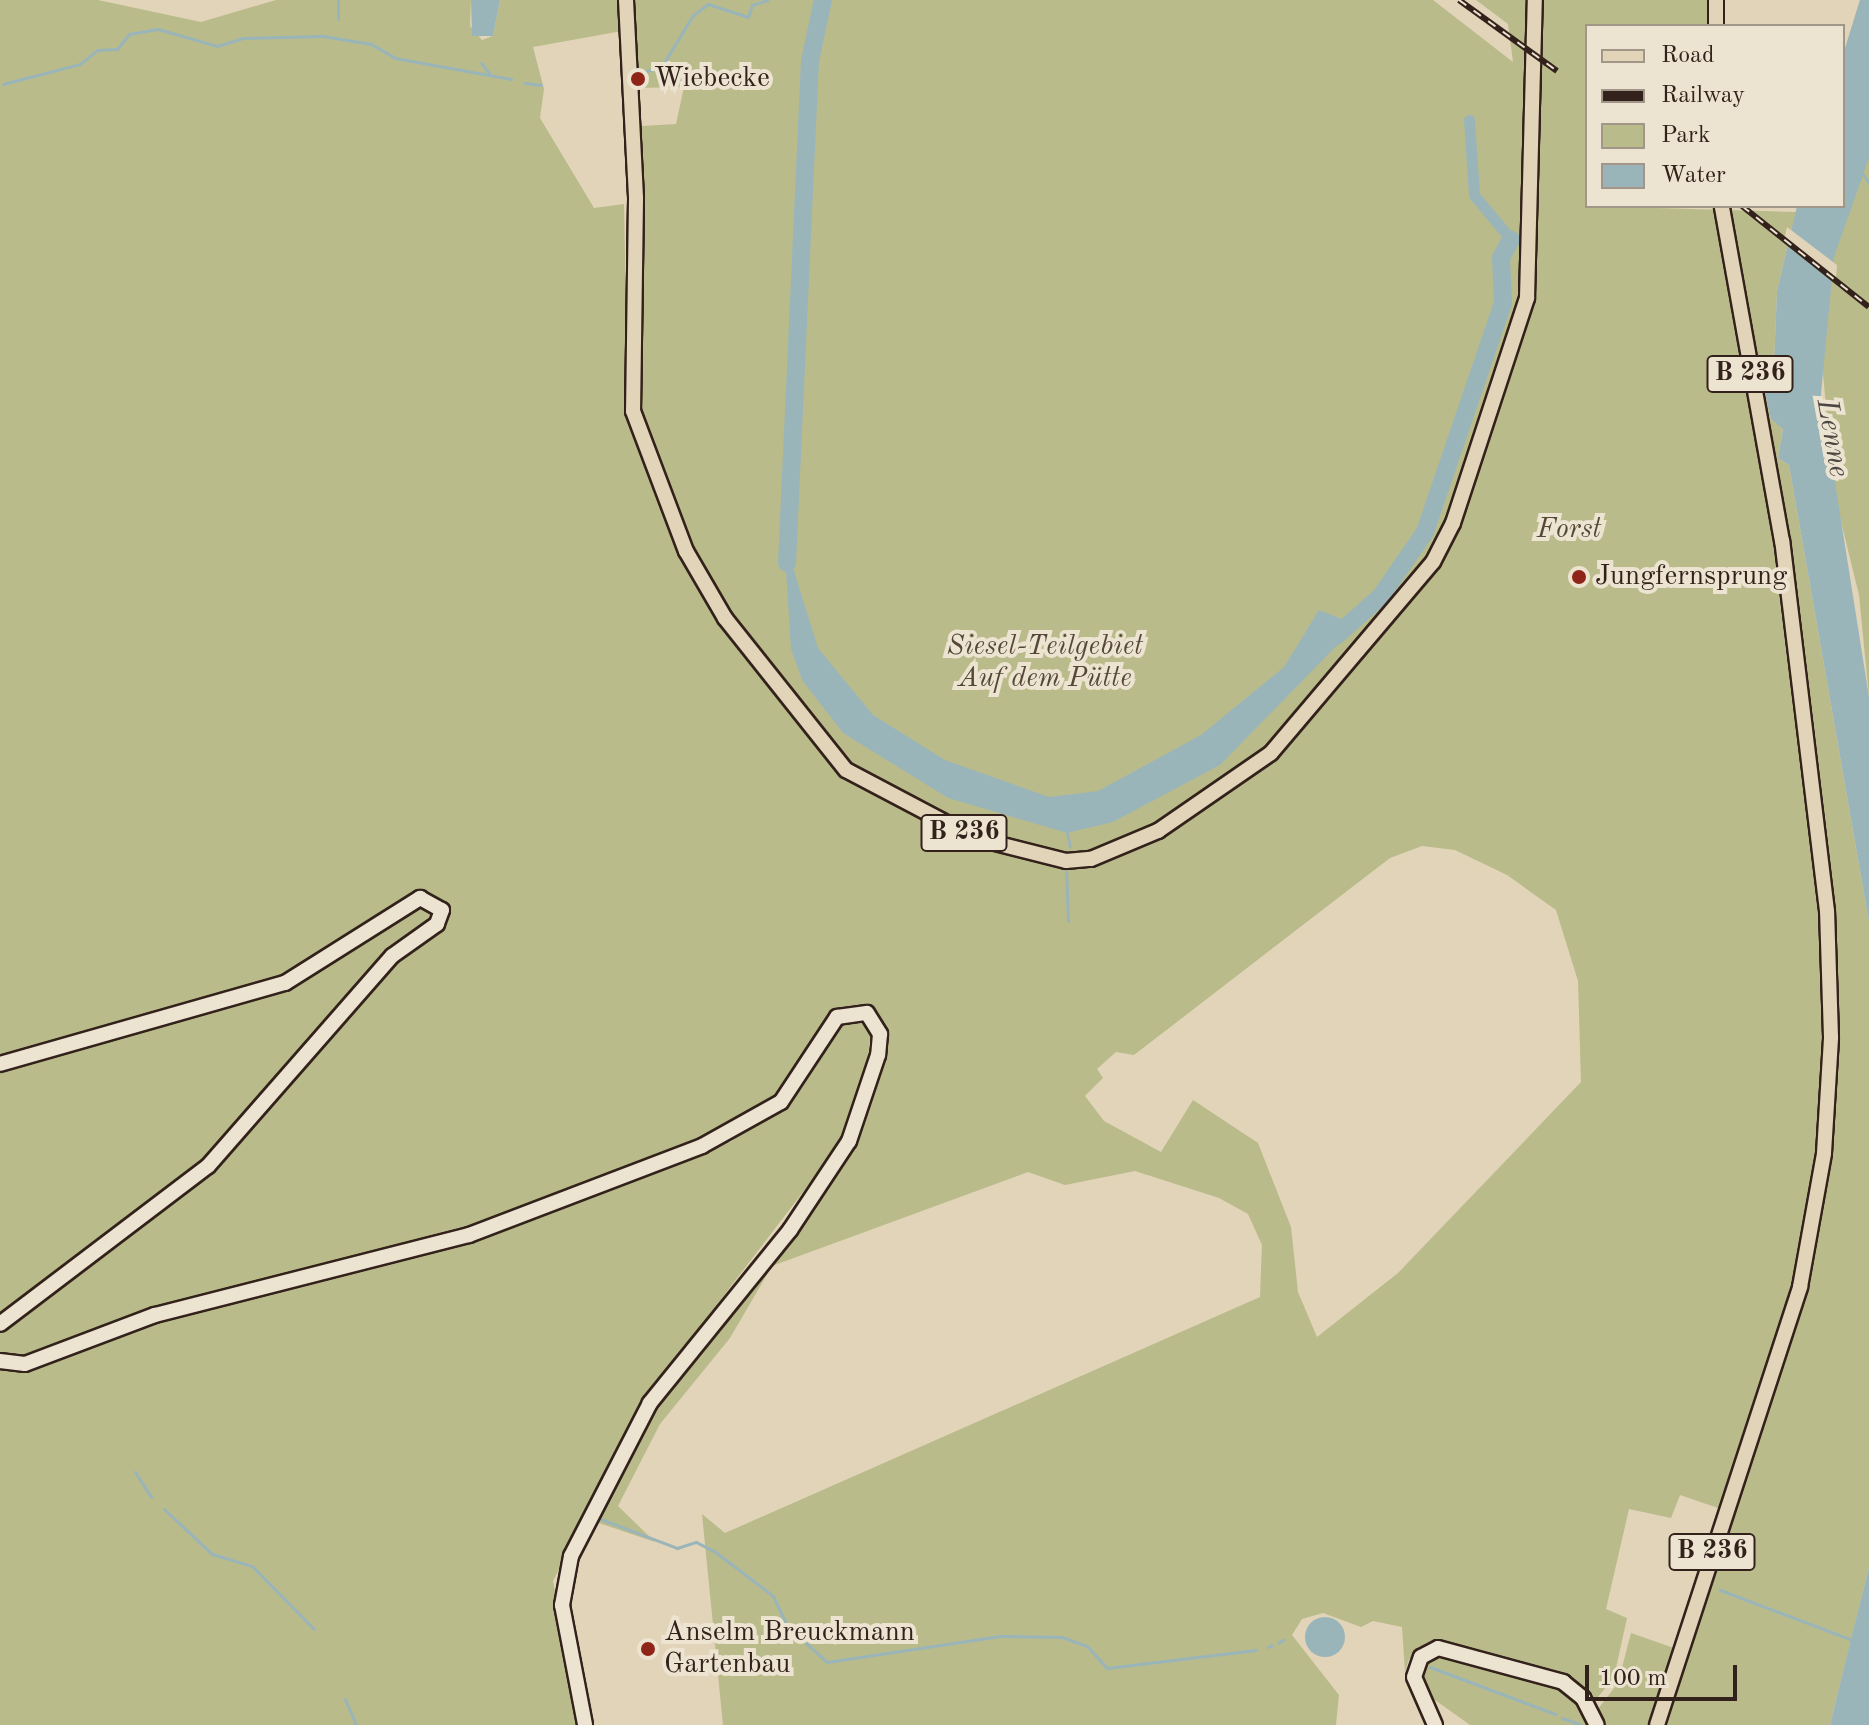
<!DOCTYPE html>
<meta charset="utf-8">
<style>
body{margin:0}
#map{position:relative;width:1869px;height:1725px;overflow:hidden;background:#e1d4b8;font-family:"Old Standard TT",serif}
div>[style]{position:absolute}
.green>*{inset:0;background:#babb8a}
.water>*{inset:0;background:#9ab5ba}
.round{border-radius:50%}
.pier>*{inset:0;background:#e1d4b8}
.stream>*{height:3px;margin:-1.5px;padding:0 1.5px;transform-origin:1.5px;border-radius:1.5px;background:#9ab5ba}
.canal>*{height:11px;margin:-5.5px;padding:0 5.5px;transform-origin:5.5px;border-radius:5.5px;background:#9ab5ba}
.river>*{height:18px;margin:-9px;padding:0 9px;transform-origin:9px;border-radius:9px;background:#9ab5ba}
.roads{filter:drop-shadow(2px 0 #33221b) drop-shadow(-2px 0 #33221b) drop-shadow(0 2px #33221b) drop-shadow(0 -2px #33221b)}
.secondary>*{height:14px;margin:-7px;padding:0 7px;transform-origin:7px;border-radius:7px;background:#ece3d1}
.primary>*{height:14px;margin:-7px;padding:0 7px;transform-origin:7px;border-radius:7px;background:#e1d4b8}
.rail>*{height:6px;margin-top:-3px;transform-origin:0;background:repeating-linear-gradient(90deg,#ece3d1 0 9px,#33221b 0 18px);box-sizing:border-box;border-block:2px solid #33221b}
.dots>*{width:22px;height:22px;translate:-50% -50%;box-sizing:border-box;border:4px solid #ece3d1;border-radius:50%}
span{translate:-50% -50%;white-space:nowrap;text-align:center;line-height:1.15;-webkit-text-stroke:8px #ece3d1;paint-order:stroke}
.shield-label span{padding:2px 6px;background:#ece3d1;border:2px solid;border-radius:6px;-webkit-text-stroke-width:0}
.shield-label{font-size:26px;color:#33221b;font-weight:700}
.poi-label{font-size:28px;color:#33221b}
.left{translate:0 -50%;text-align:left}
.park-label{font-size:28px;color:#554837;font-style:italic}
.water-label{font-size:30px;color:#4d4743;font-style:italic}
.legend{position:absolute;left:1585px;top:24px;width:260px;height:184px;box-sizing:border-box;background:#ece3d1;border:2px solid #a29688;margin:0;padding:10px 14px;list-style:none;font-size:24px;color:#33221b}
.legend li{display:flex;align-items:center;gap:16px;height:40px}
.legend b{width:40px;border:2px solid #a29688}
.scale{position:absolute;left:1585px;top:1665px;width:152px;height:36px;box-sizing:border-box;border:4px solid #33221b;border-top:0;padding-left:10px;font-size:24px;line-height:28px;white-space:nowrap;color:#33221b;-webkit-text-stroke:6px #ece3d1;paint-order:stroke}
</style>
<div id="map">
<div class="green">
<i style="clip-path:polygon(evenodd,0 0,98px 0,201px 22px,276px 0,471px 0,470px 26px,482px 40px,493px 36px,500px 0,622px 0,622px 31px,533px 47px,544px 89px,540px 118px,594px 208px,624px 204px,628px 410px,679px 551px,692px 551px,638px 410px,642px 126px,676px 124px,684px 87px,637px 88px,634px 0,1433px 0,1513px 62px,1508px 24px,1476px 0,1714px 0,1715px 26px,1587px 26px,1587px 206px,1795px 212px,1843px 206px,1843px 55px,1860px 0,1869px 0,1869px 697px,1859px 595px,1834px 493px,1822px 363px,1792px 227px,1777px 291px,1773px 390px,1765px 384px,1771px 419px,1783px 428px,1778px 458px,1789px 465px,1869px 922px,1869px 1567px,1830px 1725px,1665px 1725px,1817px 1232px,1829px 1153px,1836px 961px,1818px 779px,1803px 783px,1825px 967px,1825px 1035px,1818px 1152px,1795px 1285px,1721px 1509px,1680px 1495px,1671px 1518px,1629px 1509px,1606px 1609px,1627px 1618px,1614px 1677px,1594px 1702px,1563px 1672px,1470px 1647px,1431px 1646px,1409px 1659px,1405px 1672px,1402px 1627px,1373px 1621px,1361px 1627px,1323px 1613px,1302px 1619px,1292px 1635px,1339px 1695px,1336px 1725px,723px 1725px,702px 1514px,725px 1533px,1260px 1297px,1262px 1245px,1248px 1214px,1219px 1198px,1135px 1171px,1065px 1185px,1028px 1172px,772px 1266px,730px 1338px,660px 1424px,618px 1506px,655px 1542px,593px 1521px,654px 1408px,772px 1266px,854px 1143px,884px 1055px,879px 1014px,853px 1005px,830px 1015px,790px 1085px,744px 1121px,535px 1208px,430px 1235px,438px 1245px,432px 1253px,732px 1141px,801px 1090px,844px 1021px,857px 1019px,871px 1029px,866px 1079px,842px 1141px,646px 1397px,553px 1581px,581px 1725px,0 1725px,0 0,1422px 846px,1455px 850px,1507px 875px,1556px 910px,1578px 981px,1581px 1082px,1398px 1273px,1317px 1337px,1298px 1292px,1291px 1227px,1258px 1143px,1193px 1100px,1161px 1152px,1104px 1121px,1085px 1096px,1103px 1078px,1097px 1069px,1116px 1052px,1134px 1055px,1390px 858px,1422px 846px,0 0,341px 1023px,258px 1124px,232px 1151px,224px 1142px,341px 1023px)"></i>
<i style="clip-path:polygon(1631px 1633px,1674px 1648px,1650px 1725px,1603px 1725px,1598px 1709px,1618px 1683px)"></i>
<i style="clip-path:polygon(1468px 1656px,1566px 1692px,1590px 1725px,1470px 1725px,1428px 1695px,1417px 1669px,1435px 1657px)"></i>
</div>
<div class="water">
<i style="clip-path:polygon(471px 0,500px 0,493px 36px,472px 36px)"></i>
<i style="clip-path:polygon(1860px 0,1869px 0,1869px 158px,1834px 257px,1821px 394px,1869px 697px,1869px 922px,1789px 465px,1778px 458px,1783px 429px,1771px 419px,1763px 383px,1773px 389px,1777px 291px,1797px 206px,1843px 206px,1843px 55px)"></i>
<i style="clip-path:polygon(784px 539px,818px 648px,873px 715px,945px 760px,1049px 797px,1098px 791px,1201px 735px,1284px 667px,1319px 610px,1357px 625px,1220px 765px,1113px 822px,1067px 833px,948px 798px,843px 733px,802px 680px,791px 649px)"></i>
<i style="clip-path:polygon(1869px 1567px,1869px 1725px,1830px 1725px,1851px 1639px)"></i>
<i class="round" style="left:1305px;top:1617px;width:40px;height:40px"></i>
</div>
<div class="pier">
<i style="clip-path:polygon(1787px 227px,1837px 265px,1836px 279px,1784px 240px)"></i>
</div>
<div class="stream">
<i style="left:338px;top:19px;width:19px;rotate:-90deg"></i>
<i style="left:481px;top:63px;width:13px;rotate:51deg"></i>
<i style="left:641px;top:73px;width:22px;rotate:-18deg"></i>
<i style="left:662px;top:66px;width:60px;rotate:-58.7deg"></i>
<i style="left:693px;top:15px;width:19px;rotate:-36deg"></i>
<i style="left:708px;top:4px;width:42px;rotate:18deg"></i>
<i style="left:748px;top:17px;width:13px;rotate:-72deg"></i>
<i style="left:752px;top:5px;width:16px;rotate:-18deg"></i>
<i style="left:525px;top:83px;width:16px;rotate:7deg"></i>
<i style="left:3px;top:84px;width:80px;rotate:-14.6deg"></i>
<i style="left:80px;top:64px;width:22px;rotate:-39deg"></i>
<i style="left:97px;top:50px;width:20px;rotate:-3deg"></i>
<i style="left:117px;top:49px;width:19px;rotate:-51deg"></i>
<i style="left:129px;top:34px;width:29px;rotate:-10deg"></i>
<i style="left:158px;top:29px;width:61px;rotate:16.1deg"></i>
<i style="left:217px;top:46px;width:27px;rotate:-17deg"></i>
<i style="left:243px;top:38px;width:80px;rotate:-1.4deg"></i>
<i style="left:323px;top:36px;width:49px;rotate:9.5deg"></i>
<i style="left:371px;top:44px;width:28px;rotate:30deg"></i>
<i style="left:395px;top:58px;width:118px;rotate:10.3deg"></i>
<i style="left:1862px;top:173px;width:12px;rotate:55deg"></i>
<i style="left:1067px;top:833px;width:14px;rotate:78deg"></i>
<i style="left:1066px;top:869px;width:52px;rotate:87.8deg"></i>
<i style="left:135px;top:1472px;width:30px;rotate:57deg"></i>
<i style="left:164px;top:1509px;width:66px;rotate:43.2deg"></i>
<i style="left:212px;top:1554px;width:42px;rotate:16.7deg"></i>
<i style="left:252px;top:1566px;width:88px;rotate:45.5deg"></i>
<i style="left:598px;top:1518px;width:85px;rotate:20.8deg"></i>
<i style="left:677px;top:1548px;width:20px;rotate:-18deg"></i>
<i style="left:696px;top:1542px;width:20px;rotate:27deg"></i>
<i style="left:714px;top:1551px;width:74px;rotate:37.3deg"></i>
<i style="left:773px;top:1596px;width:33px;rotate:65deg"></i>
<i style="left:787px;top:1626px;width:54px;rotate:42deg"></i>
<i style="left:827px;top:1662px;width:177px;rotate:-8.5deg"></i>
<i style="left:1002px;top:1636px;width:60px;rotate:1deg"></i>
<i style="left:1062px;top:1637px;width:27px;rotate:20deg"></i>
<i style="left:1087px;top:1646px;width:30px;rotate:48deg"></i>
<i style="left:1107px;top:1668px;width:150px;rotate:-6.9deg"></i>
<i style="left:1720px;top:1590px;width:141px;rotate:20.7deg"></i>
<i style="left:1278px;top:1643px;width:6px;rotate:-31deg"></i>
<i style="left:1268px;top:1647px;width:4px;rotate:-27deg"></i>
<i style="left:1430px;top:1667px;width:134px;rotate:20.6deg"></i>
<i style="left:345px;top:1699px;width:28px;rotate:67deg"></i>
<i style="left:1562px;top:1718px;width:18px;rotate:19deg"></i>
</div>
<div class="canal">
<i style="left:1469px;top:120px;width:75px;rotate:86.2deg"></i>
<i style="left:1474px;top:195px;width:61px;rotate:50.3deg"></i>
</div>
<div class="river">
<i style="left:787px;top:563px;width:503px;rotate:-87.38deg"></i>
<i style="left:810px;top:61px;width:62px;rotate:-78deg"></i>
<i style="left:1336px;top:636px;width:59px;rotate:-41.6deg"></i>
<i style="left:1380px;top:597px;width:79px;rotate:-55.3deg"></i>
<i style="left:1425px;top:532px;width:242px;rotate:-71.2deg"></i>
<i style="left:1503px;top:303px;width:45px;rotate:-92.5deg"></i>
<i style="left:1501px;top:258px;width:21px;rotate:-62deg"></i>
</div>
<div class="roads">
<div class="secondary">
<i style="left:0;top:1064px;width:296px;rotate:-15.9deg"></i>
<i style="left:285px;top:983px;width:160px;rotate:-32.2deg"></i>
<i style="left:420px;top:898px;width:25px;rotate:29deg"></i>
<i style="left:442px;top:910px;width:15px;rotate:110deg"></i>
<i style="left:437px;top:924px;width:55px;rotate:144.6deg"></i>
<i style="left:392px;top:956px;width:279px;rotate:131.2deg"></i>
<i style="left:208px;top:1166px;width:261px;rotate:142.8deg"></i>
<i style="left:0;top:1361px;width:25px;rotate:7deg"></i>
<i style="left:25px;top:1364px;width:139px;rotate:-20.7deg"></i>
<i style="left:155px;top:1315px;width:324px;rotate:-14.3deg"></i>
<i style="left:469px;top:1235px;width:249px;rotate:-20.9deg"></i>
<i style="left:702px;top:1146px;width:90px;rotate:-29.1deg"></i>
<i style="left:781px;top:1102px;width:102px;rotate:-56.6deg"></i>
<i style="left:837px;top:1017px;width:30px;rotate:-8deg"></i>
<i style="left:867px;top:1013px;width:25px;rotate:58deg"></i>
<i style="left:880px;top:1034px;width:21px;rotate:95deg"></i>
<i style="left:878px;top:1055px;width:91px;rotate:108.6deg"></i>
<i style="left:849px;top:1141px;width:107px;rotate:123.5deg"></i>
<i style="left:790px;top:1230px;width:223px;rotate:129deg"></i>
<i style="left:650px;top:1403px;width:172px;rotate:117.3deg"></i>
<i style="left:571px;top:1556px;width:50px;rotate:100.4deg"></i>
<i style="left:562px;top:1605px;width:122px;rotate:79.1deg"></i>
<i style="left:1435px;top:1725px;width:52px;rotate:-113.6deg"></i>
<i style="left:1414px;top:1677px;width:21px;rotate:-71deg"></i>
<i style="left:1421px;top:1657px;width:19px;rotate:-28deg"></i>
<i style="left:1438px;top:1648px;width:130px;rotate:15.2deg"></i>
<i style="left:1563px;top:1682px;width:26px;rotate:39deg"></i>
<i style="left:1583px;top:1698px;width:30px;rotate:63deg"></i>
</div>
<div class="primary">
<i style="left:626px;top:0;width:199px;rotate:87.1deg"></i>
<i style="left:636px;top:199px;width:212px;rotate:90.8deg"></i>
<i style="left:633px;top:411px;width:150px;rotate:69.3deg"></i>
<i style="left:686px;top:551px;width:78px;rotate:59.8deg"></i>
<i style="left:725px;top:618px;width:194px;rotate:51.5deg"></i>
<i style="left:846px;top:770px;width:146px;rotate:27.8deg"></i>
<i style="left:975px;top:838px;width:94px;rotate:14.2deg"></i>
<i style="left:1066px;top:861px;width:25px;rotate:-5deg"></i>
<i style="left:1091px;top:859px;width:73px;rotate:-22.7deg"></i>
<i style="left:1158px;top:831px;width:137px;rotate:-34.6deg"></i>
<i style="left:1271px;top:753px;width:250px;rotate:-49.7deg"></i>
<i style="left:1433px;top:562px;width:44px;rotate:-62.9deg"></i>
<i style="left:1453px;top:523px;width:237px;rotate:-71.8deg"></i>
<i style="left:1527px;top:298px;width:298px;rotate:-88.5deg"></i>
<i style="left:1716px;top:0;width:26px;rotate:90deg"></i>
<i style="left:1657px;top:1725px;width:461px;rotate:-71.9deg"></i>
<i style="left:1800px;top:1287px;width:136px;rotate:-79.8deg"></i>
<i style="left:1824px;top:1153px;width:116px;rotate:-86.5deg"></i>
<i style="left:1831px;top:1037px;width:126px;rotate:-91.8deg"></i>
<i style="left:1827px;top:911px;width:373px;rotate:-96.9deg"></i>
<i style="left:1782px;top:541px;width:340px;rotate:-100.2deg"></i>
</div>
</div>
<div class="rail">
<i style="left:1459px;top:0;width:121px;rotate:35.9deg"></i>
<i style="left:1742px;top:206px;width:162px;rotate:38.5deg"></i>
</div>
<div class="dots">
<i style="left:638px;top:79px;background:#8f2418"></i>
<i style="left:1579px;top:577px;background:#8f2418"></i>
<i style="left:648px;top:1649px;background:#8f2418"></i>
</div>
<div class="shield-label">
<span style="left:1750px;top:374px">B 236</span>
<span style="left:964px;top:833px">B 236</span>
<span style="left:1712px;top:1552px">B 236</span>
</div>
<div class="poi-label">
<span class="left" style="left:654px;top:79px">Wiebecke</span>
<span class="left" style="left:1595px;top:577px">Jungfernsprung</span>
<span class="left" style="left:664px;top:1649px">Anselm Breuckmann<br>Gartenbau</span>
</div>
<div class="park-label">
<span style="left:1569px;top:530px">Forst</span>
<span style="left:1045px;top:663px">Siesel-Teilgebiet<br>Auf dem Pütte</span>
</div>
<div class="water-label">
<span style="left:1832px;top:438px;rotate:80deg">Lenne</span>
</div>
<ul class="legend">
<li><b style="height:10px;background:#e1d4b8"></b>Road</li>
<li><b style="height:10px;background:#33221b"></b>Railway</li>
<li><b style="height:22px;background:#babb8a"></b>Park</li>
<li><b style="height:22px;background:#9ab5ba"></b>Water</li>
</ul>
<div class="scale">100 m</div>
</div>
